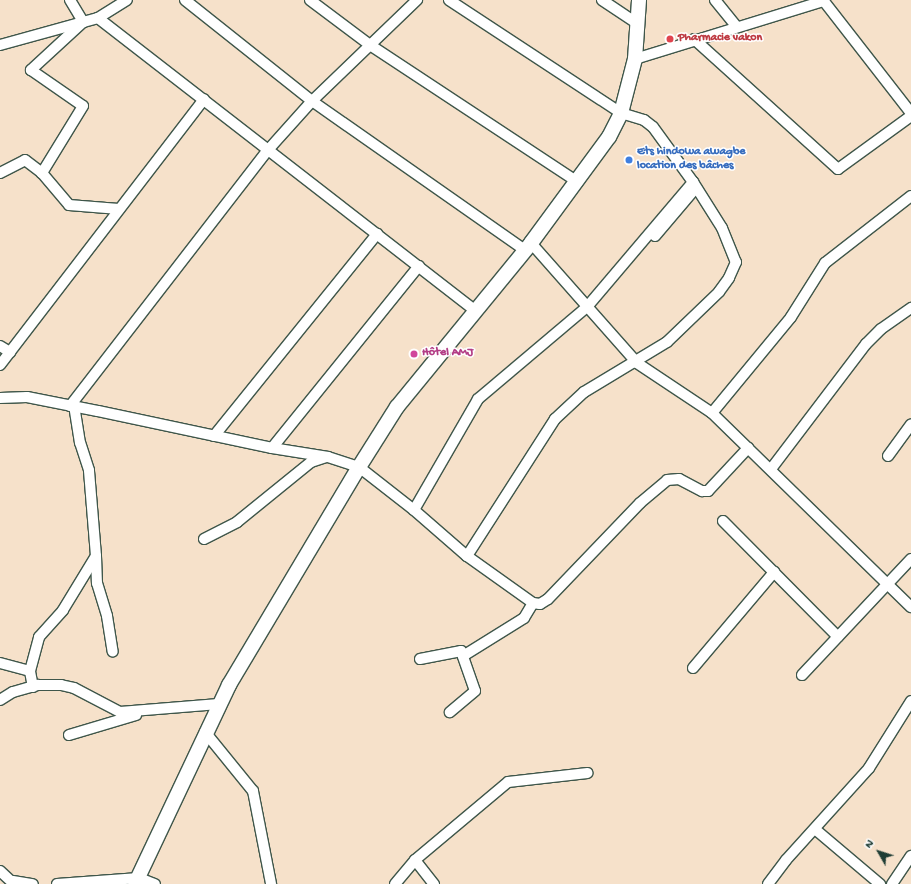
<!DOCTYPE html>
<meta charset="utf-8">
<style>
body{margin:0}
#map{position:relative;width:911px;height:884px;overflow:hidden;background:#f6e1ca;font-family:"Gochi Hand",sans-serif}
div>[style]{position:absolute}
.roads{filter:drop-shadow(1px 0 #3f564a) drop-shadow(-1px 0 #3f564a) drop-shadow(0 1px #3f564a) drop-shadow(0 -1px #3f564a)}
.minor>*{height:10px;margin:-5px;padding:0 5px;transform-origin:5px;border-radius:5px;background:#fff}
.secondary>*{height:14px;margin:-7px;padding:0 7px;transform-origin:7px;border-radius:7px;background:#fff}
.dots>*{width:11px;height:11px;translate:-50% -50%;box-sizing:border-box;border:2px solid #fff;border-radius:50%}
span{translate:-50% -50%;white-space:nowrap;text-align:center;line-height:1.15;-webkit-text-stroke:3px #fff;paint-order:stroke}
.health-label{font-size:12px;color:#be3a42;font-weight:700}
.left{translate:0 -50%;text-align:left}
.shop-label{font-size:12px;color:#366cbe;font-weight:700}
.hotel-label{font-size:12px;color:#b23c85;font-weight:700}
.north{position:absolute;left:859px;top:832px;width:40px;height:40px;-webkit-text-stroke:3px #fff;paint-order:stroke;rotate:309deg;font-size:11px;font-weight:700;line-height:16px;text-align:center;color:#1f3d34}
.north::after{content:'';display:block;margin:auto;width:14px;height:18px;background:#1f3d34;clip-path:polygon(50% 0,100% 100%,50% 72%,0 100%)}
</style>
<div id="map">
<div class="roads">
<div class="minor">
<i style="left:70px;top:0;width:26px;rotate:59deg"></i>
<i style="left:83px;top:22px;width:71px;rotate:137.3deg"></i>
<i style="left:31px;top:70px;width:63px;rotate:34.7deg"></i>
<i style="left:83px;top:106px;width:79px;rotate:121.5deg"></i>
<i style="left:42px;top:173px;width:42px;rotate:49.8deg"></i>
<i style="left:69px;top:205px;width:50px;rotate:4.6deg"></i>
<i style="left:185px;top:0;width:162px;rotate:38.5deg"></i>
<i style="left:312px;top:101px;width:260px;rotate:35deg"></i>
<i style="left:310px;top:0;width:75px;rotate:36.9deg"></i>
<i style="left:370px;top:45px;width:249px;rotate:33.4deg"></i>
<i style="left:449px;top:0;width:206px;rotate:33.3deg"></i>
<i style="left:621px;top:113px;width:24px;rotate:17deg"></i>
<i style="left:644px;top:120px;width:11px;rotate:38deg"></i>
<i style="left:653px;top:127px;width:68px;rotate:54deg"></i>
<i style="left:693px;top:182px;width:54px;rotate:57.8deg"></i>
<i style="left:722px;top:228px;width:37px;rotate:68deg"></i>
<i style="left:736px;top:262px;width:17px;rotate:114deg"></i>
<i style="left:729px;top:278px;width:17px;rotate:126deg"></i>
<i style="left:719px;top:292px;width:72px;rotate:136.1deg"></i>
<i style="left:667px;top:342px;width:97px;rotate:148.9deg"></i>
<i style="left:584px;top:392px;width:40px;rotate:137deg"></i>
<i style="left:555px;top:419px;width:163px;rotate:122.7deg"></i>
<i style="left:602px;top:0;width:43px;rotate:33.7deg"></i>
<i style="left:715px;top:0;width:35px;rotate:51deg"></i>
<i style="left:823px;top:0;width:143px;rotate:52.1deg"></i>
<i style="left:98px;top:18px;width:478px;rotate:37.8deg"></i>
<i style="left:694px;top:39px;width:194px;rotate:42.1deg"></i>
<i style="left:838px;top:169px;width:90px;rotate:-36deg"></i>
<i style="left:0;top:45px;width:102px;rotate:-15.4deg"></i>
<i style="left:98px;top:18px;width:34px;rotate:-32deg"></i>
<i style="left:635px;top:59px;width:198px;rotate:-17.1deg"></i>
<i style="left:0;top:173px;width:28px;rotate:-27deg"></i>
<i style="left:25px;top:160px;width:21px;rotate:37deg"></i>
<i style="left:655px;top:236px;width:60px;rotate:-49.7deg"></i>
<i style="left:531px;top:243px;width:160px;rotate:48.5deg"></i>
<i style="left:637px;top:363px;width:90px;rotate:33.7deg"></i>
<i style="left:712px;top:413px;width:278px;rotate:44.3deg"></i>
<i style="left:0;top:346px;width:12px;rotate:31deg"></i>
<i style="left:0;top:365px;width:335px;rotate:-52.5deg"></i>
<i style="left:0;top:398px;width:27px;rotate:-2deg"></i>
<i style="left:27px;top:397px;width:72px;rotate:11.2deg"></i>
<i style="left:98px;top:411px;width:178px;rotate:12deg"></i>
<i style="left:272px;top:448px;width:57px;rotate:9.1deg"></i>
<i style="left:328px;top:457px;width:33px;rotate:18deg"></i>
<i style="left:359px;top:467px;width:70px;rotate:38deg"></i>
<i style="left:414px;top:510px;width:70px;rotate:41deg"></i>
<i style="left:467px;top:556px;width:81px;rotate:35.5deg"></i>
<i style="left:533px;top:603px;width:7px;rotate:8deg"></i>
<i style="left:540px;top:604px;width:9px;rotate:-32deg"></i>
<i style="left:548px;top:599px;width:133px;rotate:-46.2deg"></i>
<i style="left:640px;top:503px;width:35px;rotate:-40deg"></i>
<i style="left:667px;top:480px;width:12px;rotate:-5deg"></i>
<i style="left:679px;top:479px;width:26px;rotate:28deg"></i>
<i style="left:702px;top:491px;width:6px"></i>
<i style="left:708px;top:491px;width:59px;rotate:-47.1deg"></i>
<i style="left:70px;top:406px;width:324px;rotate:-52.3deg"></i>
<i style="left:268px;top:150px;width:66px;rotate:-48.1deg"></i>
<i style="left:312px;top:101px;width:146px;rotate:-43.9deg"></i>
<i style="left:712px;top:413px;width:124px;rotate:-50.5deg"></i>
<i style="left:791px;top:317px;width:64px;rotate:-57.8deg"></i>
<i style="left:825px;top:263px;width:109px;rotate:-37.9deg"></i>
<i style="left:214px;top:436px;width:260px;rotate:-51.1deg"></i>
<i style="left:272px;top:448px;width:234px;rotate:-51.1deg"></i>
<i style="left:888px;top:456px;width:39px;rotate:-54deg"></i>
<i style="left:771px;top:469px;width:157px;rotate:-52.8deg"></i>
<i style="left:866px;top:344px;width:21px;rotate:-45deg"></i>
<i style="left:881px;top:329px;width:37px;rotate:-35deg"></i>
<i style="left:414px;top:510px;width:128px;rotate:-60deg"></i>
<i style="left:478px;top:399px;width:143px;rotate:-40.2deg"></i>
<i style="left:587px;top:307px;width:164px;rotate:-49.7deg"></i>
<i style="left:723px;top:521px;width:163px;rotate:45.2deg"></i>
<i style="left:204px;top:539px;width:37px;rotate:-27deg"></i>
<i style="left:237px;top:522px;width:95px;rotate:-39deg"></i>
<i style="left:311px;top:462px;width:16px;rotate:-18deg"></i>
<i style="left:96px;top:556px;width:27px;rotate:88deg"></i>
<i style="left:97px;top:583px;width:34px;rotate:73deg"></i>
<i style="left:107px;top:616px;width:36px;rotate:81deg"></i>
<i style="left:463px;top:656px;width:72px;rotate:-31.9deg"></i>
<i style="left:524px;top:618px;width:17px;rotate:-59deg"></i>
<i style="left:420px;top:659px;width:42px;rotate:-11deg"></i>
<i style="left:461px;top:651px;width:42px;rotate:70.7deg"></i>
<i style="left:475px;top:691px;width:33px;rotate:140deg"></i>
<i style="left:0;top:663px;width:31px;rotate:15deg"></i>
<i style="left:693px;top:668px;width:126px;rotate:-49.8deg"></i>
<i style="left:802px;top:675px;width:159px;rotate:-46.8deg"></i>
<i style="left:33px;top:687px;width:16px;rotate:-101deg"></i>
<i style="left:30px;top:671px;width:35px;rotate:-75deg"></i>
<i style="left:39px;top:637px;width:36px;rotate:-48deg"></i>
<i style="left:63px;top:610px;width:63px;rotate:-58.6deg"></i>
<i style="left:96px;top:556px;width:86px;rotate:-94.7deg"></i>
<i style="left:89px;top:470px;width:28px;rotate:-108deg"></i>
<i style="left:80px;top:443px;width:37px;rotate:-99deg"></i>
<i style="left:0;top:700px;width:15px;rotate:-32deg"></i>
<i style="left:13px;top:692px;width:26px;rotate:-16deg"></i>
<i style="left:38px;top:685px;width:23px"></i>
<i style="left:61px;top:685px;width:13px;rotate:13deg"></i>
<i style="left:74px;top:688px;width:52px;rotate:27.6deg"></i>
<i style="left:120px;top:712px;width:99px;rotate:-4.6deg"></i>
<i style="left:205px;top:732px;width:76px;rotate:50.9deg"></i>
<i style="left:253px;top:791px;width:95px;rotate:79deg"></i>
<i style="left:69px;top:735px;width:70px;rotate:-16.6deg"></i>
<i style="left:816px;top:830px;width:84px;rotate:40.2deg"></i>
<i style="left:415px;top:860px;width:31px;rotate:52deg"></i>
<i style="left:0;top:871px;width:19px;rotate:43deg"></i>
<i style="left:13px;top:881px;width:20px;rotate:9deg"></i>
<i style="left:57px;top:884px;width:82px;rotate:-4.2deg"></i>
<i style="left:139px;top:878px;width:17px;rotate:21deg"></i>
<i style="left:395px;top:884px;width:31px;rotate:-50deg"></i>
<i style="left:415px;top:860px;width:121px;rotate:-40deg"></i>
<i style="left:508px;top:782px;width:80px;rotate:-6.5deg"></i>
<i style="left:768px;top:884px;width:30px;rotate:-53deg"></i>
<i style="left:786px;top:860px;width:124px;rotate:-47.9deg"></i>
<i style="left:869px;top:768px;width:79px;rotate:-57.9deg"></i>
<i style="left:892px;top:884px;width:34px;rotate:-56deg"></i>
</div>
<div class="secondary">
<i style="left:135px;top:884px;width:220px;rotate:-64.7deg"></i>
<i style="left:229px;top:685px;width:254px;rotate:-59.2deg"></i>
<i style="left:359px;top:467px;width:71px;rotate:-57.7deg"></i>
<i style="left:397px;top:407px;width:212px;rotate:-50.7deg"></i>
<i style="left:531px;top:243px;width:132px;rotate:-53.7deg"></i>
<i style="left:609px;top:137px;width:27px;rotate:-63deg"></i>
<i style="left:621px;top:113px;width:56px;rotate:-75.5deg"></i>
<i style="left:635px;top:59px;width:59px;rotate:-86.1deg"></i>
</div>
</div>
<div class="dots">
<i style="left:670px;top:39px;background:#e0444e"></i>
<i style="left:629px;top:160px;background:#3f7fe0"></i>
<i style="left:414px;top:354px;background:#d1479c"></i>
</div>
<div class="health-label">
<span class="left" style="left:678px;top:39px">Pharmacie vakon</span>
</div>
<div class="shop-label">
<span class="left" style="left:637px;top:160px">Ets hindowa awagbe<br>location des bâches</span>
</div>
<div class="hotel-label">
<span class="left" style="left:422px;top:354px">Hôtel AMJ</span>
</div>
<div class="north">N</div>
</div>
